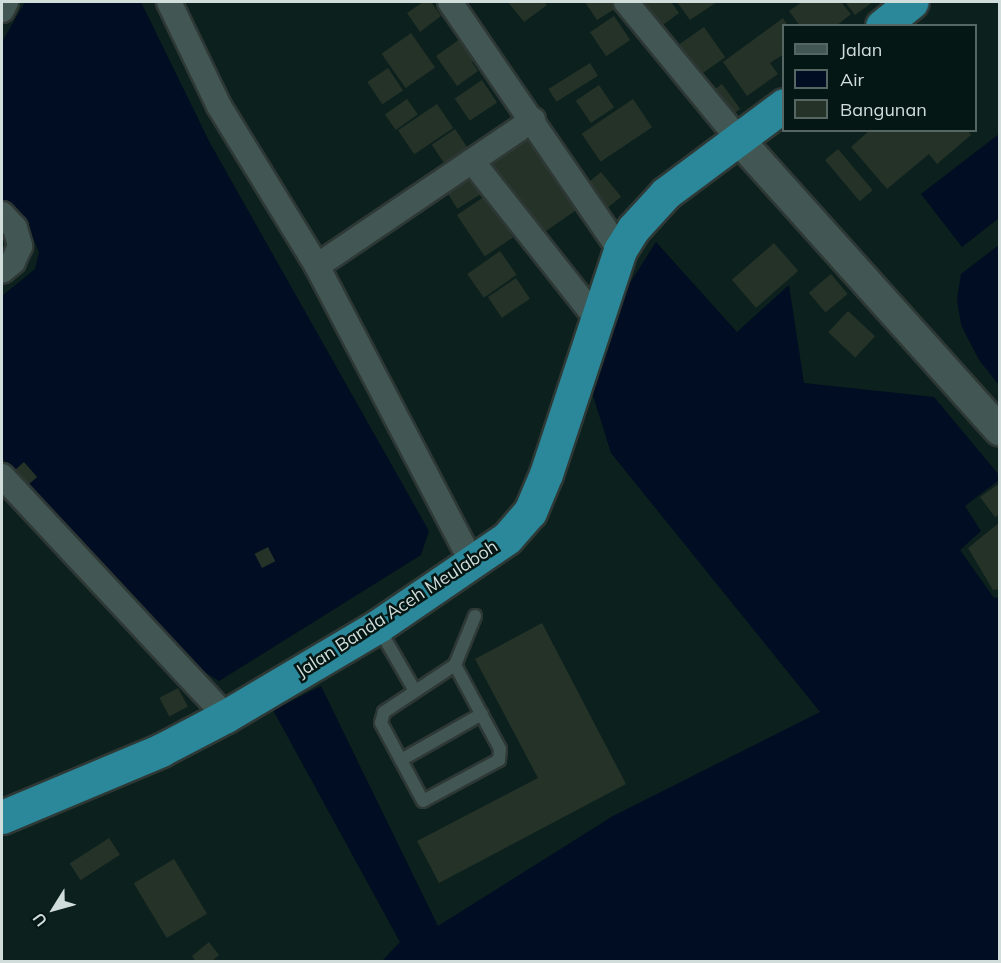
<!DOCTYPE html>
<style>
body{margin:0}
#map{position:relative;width:1001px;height:963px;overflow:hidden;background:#0c201d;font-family:Mulish,sans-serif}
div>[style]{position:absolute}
.water>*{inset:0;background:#000d22}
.building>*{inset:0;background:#253228;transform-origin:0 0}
.roads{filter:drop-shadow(2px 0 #2e3835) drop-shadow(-2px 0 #2e3835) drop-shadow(0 2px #2e3835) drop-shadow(0 -2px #2e3835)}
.service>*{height:12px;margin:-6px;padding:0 6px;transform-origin:6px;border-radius:6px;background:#425753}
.minor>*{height:24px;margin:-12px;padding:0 12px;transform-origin:12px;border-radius:12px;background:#425753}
.tertiary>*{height:30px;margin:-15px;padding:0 15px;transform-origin:15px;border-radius:15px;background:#425753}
.trunk>*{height:33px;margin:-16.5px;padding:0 16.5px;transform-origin:16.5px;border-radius:16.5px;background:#2a889a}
span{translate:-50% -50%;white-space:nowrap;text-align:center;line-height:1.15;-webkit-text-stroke:5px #041714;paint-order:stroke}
.street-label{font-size:18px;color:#d1ddda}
.frame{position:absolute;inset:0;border:3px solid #d1ddda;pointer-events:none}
.legend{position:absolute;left:782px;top:24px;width:195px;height:108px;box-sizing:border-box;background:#041714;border:2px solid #566663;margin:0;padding:8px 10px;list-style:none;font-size:18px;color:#d1ddda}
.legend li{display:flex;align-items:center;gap:12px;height:30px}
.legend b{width:30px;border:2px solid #566663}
.north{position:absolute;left:24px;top:879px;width:60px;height:60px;-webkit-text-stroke:4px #041714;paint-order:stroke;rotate:233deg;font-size:16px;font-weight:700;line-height:24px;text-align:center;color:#d1ddda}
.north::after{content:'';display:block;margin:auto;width:21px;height:27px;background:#d1ddda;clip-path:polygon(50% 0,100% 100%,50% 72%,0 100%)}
</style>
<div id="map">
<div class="water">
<i style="clip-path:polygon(25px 2px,141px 2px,210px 143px,429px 531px,421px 555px,219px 681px,184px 659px,2px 458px,2px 296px,35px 269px,39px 252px,31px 234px,2px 201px,2px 42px)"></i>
<i style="clip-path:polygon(999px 134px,999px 218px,962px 247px,921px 194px)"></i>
<i style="clip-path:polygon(656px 242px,737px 332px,789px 285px,804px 383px,934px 397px,999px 475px,999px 480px,965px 506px,981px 531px,960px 550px,994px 598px,999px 597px,999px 961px,382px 961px,400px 942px,273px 710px,321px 686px,438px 926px,613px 816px,820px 712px,611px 453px,590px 386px,607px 319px)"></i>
<i style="clip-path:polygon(999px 245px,999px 385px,979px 360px,961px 325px,957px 299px,961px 274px)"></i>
</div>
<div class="building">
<i style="clip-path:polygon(423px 2px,431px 2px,441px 16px,420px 32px,407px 13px)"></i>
<i style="clip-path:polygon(508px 2px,544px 2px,547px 5px,524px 22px)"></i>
<i style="clip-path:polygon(585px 2px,619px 2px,621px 5px,597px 20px)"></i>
<i style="clip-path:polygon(640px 2px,671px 2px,679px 13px,659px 28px)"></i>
<i style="clip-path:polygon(677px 2px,717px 2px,690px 20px)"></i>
<i style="clip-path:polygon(802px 2px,841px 2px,851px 14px,836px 26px,800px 26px,789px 11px)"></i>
<i style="clip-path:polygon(845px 2px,873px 2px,855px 15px)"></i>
<i style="left:614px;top:16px;width:29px;height:29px;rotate:56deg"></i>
<i style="clip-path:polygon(783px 18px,788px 26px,784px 26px,784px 54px,770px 63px,778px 74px,747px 96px,723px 62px)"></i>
<i style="left:704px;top:27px;width:37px;height:42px;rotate:55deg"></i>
<i style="left:411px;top:33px;width:42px;height:36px;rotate:55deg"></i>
<i style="clip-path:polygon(467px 34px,482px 55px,472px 62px,478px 71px,457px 86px,436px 56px)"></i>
<i style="left:590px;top:63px;width:15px;height:49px;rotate:58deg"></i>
<i style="left:388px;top:68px;width:27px;height:25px;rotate:56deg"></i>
<i style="left:482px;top:80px;width:27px;height:33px;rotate:56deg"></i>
<i style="left:722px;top:84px;width:31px;height:20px;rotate:54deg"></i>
<i style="left:599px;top:85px;width:27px;height:28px;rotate:56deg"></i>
<i style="left:407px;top:99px;width:19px;height:27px;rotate:55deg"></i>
<i style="left:633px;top:99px;width:34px;height:62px;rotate:56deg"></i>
<i style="left:437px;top:104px;width:29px;height:47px;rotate:56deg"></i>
<i style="left:455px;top:129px;width:25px;height:28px;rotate:56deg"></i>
<i style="clip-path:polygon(870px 130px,967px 130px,971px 135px,937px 164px,929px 154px,887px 189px,851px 147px)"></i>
<i style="left:524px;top:133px;width:93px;height:45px;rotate:55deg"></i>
<i style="left:838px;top:149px;width:54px;height:17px;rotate:50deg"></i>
<i style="left:473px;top:166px;width:28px;height:36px;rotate:58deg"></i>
<i style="left:601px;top:172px;width:32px;height:23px;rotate:51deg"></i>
<i style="left:485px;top:196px;width:50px;height:34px;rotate:56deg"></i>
<i style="left:774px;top:243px;width:37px;height:56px;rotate:49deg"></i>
<i style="left:500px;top:251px;width:29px;height:40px;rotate:55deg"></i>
<i style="left:831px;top:274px;width:26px;height:29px;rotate:50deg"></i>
<i style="left:516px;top:278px;width:25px;height:34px;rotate:56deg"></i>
<i style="left:848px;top:311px;width:37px;height:29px;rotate:43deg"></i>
<i style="left:24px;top:462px;width:20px;height:16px;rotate:49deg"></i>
<i style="clip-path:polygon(1000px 483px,1000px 514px,995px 517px,980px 497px)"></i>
<i style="clip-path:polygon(1000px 522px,1000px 589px,993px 590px,968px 548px)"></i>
<i style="left:268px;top:547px;width:16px;height:15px;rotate:63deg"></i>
<i style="clip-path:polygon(542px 623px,626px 784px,439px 883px,417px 841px,538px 778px,475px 659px)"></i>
<i style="left:178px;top:688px;width:21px;height:21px;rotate:62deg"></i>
<i style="left:109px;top:838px;width:20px;height:47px;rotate:57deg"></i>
<i style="left:174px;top:859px;width:64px;height:47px;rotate:59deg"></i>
<i style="clip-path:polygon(209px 942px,219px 955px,211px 962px,196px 962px,192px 956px)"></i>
</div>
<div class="roads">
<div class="service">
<i style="left:378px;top:627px;width:74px;rotate:60deg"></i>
<i style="left:455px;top:665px;width:95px;rotate:61.8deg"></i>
<i style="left:500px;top:749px;width:11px;rotate:95deg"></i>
<i style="left:499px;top:760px;width:86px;rotate:151.7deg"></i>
<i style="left:423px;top:801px;width:89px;rotate:-118.3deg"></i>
<i style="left:381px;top:723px;width:11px;rotate:-75deg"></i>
<i style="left:384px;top:712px;width:85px;rotate:-33.5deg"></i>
<i style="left:455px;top:665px;width:53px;rotate:-67.8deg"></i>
<i style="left:401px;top:760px;width:93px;rotate:-29.6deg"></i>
</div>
<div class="minor">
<i style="left:169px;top:2px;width:115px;rotate:64.3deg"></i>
<i style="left:219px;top:106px;width:188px;rotate:58.5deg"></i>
<i style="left:317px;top:266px;width:335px;rotate:62.4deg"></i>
<i style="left:450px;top:2px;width:301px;rotate:55.6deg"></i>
<i style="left:626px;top:2px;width:180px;rotate:50.6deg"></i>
<i style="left:2px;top:10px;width:9px;rotate:-63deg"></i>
<i style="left:472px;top:161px;width:200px;rotate:51.7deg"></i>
<i style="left:2px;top:214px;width:19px;rotate:47deg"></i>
<i style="left:15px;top:228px;width:19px;rotate:74deg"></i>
<i style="left:20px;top:246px;width:17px;rotate:114deg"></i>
<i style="left:13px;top:262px;width:14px;rotate:141deg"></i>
<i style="left:317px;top:266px;width:261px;rotate:-34.1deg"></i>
<i style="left:2px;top:476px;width:328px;rotate:47deg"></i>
</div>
<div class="tertiary">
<i style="left:740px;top:141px;width:389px;rotate:48.1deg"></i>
</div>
<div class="trunk">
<i style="left:882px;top:26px;width:38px;rotate:-39deg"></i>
<i style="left:2px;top:817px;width:173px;rotate:-22.8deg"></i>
<i style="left:161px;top:750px;width:73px;rotate:-27.6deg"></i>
<i style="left:226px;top:716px;width:177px;rotate:-30.6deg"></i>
<i style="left:378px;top:626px;width:156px;rotate:-34.3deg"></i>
<i style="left:507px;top:538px;width:35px;rotate:-49deg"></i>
<i style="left:530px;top:512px;width:41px;rotate:-67.2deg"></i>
<i style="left:546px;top:474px;width:236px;rotate:-71.7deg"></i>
<i style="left:620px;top:250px;width:25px;rotate:-58deg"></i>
<i style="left:633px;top:229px;width:49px;rotate:-47.5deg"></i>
<i style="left:666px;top:193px;width:147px;rotate:-36.7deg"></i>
</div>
</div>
<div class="street-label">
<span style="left:397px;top:609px;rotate:-33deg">Jalan Banda Aceh Meulaboh</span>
</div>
<div class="frame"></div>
<ul class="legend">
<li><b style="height:8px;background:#425753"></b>Jalan</li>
<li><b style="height:16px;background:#000d22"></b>Air</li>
<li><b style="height:16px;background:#253228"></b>Bangunan</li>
</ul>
<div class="north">U</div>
</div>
